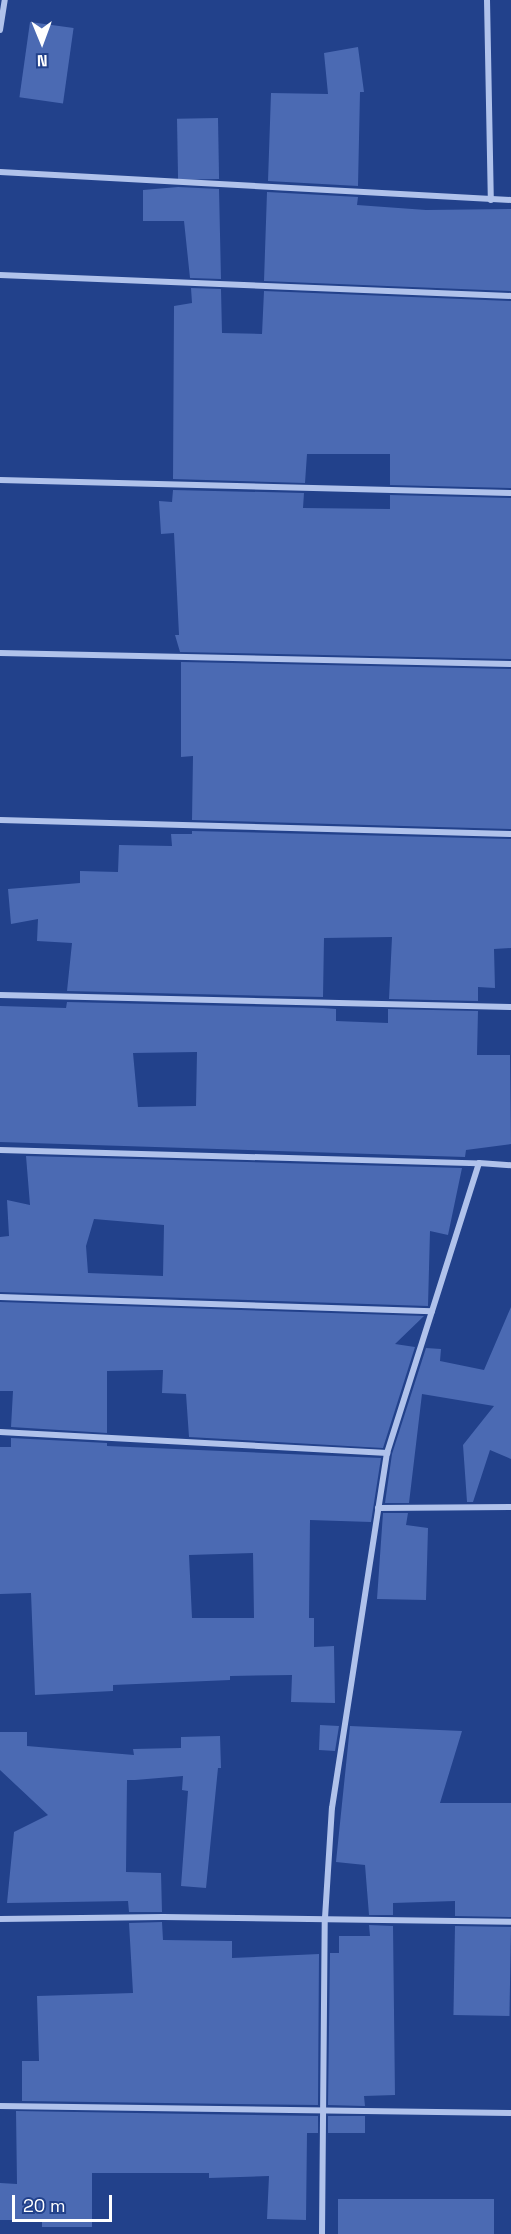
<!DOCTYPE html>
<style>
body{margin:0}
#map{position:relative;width:511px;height:2234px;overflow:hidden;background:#22418b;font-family:"Space Grotesk",sans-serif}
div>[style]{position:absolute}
.building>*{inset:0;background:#4b6ab3;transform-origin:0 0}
.street>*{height:6px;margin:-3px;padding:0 3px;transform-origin:3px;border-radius:3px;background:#b0c2eb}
span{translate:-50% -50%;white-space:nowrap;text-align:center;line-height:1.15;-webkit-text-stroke:4.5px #22418b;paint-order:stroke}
.north{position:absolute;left:12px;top:12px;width:60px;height:60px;-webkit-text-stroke:4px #22418b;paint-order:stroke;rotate:179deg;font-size:16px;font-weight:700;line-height:24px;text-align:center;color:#fff}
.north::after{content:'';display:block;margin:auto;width:21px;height:27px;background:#fff;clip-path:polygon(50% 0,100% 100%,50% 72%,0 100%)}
.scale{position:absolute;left:12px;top:2195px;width:100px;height:27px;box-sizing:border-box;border:3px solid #fff;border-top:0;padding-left:8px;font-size:18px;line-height:21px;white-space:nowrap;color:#fff;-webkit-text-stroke:4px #22418b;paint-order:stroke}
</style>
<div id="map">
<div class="building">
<i style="left:30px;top:22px;width:44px;height:76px;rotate:8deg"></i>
<i style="clip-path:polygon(358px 47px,364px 92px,360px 92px,358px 186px,268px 181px,271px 93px,328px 94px,324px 53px)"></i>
<i style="left:218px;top:118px;width:61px;height:41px;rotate:89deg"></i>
<i style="clip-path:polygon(178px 187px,219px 189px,221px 279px,190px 278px,184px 221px,143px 221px,143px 190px)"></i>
<i style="clip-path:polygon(267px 192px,358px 197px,357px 205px,426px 210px,511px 209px,511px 291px,264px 281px)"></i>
<i style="clip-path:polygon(191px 288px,221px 289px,222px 333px,262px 334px,264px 291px,511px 301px,511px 488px,390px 485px,390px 454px,307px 454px,305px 483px,173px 479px,174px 306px,192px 303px)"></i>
<i style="clip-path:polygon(173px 490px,304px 493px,303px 508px,390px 509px,390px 495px,511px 498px,511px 659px,180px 652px,175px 635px,179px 635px,174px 533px,161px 534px,159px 501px,172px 502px)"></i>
<i style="clip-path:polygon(181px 662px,511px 669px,511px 829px,192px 820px,193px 756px,181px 757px)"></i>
<i style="clip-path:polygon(192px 831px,511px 839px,511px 948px,494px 949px,495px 988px,478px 987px,478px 1001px,389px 999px,392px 937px,324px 938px,323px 997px,67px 991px,72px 943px,37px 941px,38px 919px,11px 924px,8px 889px,80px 883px,80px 871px,118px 872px,119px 845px,172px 846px,171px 834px,192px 834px)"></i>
<i style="clip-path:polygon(evenodd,67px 1002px,323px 1008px,336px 1009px,336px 1021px,388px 1023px,388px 1009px,478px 1011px,477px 1055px,510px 1055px,511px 1144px,466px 1150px,465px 1157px,0 1142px,0 1006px,66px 1008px,67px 1002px,197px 1052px,196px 1106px,138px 1107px,133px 1053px,197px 1052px)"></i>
<i style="clip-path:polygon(evenodd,26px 1156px,462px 1168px,448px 1235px,430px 1231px,428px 1306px,0 1292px,0 1237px,9px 1236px,7px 1200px,30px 1205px,26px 1156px,94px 1219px,164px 1225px,163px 1276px,88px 1273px,86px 1246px,94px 1219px)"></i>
<i style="clip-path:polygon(0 1302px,424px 1316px,395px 1344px,415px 1347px,383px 1448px,189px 1437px,186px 1394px,162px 1393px,163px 1370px,107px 1371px,107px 1433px,11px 1427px,13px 1391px,0 1391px)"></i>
<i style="clip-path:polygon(511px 1307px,511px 1459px,490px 1450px,473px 1502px,467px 1502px,463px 1445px,494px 1406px,422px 1394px,409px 1503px,385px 1503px,392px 1454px,426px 1348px,441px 1349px,440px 1361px,484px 1370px)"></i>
<i style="clip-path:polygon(evenodd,11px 1438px,107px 1443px,107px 1446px,381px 1458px,371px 1522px,310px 1520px,309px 1618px,314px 1618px,314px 1647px,334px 1646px,335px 1703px,291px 1702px,292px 1675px,230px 1676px,230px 1680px,113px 1685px,113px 1691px,35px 1695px,31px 1593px,0 1594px,0 1447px,11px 1447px,11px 1438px,253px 1553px,254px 1618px,192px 1618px,189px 1555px,253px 1553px)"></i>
<i style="clip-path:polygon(383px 1513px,408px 1513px,406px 1525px,428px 1528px,426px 1600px,377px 1599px)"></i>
<i style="clip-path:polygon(320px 1725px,339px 1726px,335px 1751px,319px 1750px)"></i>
<i style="clip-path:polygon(350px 1726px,462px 1731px,440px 1803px,511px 1803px,511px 1917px,455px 1916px,455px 1901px,393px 1903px,393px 1915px,369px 1915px,365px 1865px,336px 1862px)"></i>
<i style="clip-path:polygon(0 1732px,27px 1732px,27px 1746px,134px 1755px,133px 1749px,181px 1748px,181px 1737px,220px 1736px,221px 1768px,218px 1768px,206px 1888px,181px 1886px,188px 1791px,182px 1790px,183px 1776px,135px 1780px,127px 1780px,126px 1872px,161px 1873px,162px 1912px,129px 1912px,128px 1901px,7px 1903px,14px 1832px,48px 1815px,0 1770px)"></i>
<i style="clip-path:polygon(162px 1922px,163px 1940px,232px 1941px,232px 1958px,319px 1954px,318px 2105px,22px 2101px,22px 2061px,39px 2061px,37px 1996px,133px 1993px,129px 1923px)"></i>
<i style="clip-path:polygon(369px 1925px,393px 1926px,395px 2095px,364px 2096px,365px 2106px,328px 2105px,330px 1953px,339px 1953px,339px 1936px,370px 1936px)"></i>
<i style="left:455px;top:1926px;width:56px;height:89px;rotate:1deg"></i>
<i style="clip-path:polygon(16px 2111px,318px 2116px,318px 2133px,307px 2133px,306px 2220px,267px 2219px,269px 2176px,209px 2178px,209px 2173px,92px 2173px,92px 2227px,42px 2227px,42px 2220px,0 2220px,0 2183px,17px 2184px)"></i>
<i style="left:328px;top:2116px;width:37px;height:17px"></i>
<i style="left:338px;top:2199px;width:156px;height:35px"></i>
</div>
<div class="street">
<i style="left:487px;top:0;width:200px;rotate:88.9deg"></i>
<i style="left:0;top:30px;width:30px;rotate:-81deg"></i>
<i style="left:0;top:172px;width:512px;rotate:3.14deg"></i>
<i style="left:0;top:275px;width:511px;rotate:2.35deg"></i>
<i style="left:0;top:480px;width:511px;rotate:1.46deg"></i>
<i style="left:0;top:653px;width:511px;rotate:1.23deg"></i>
<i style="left:0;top:820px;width:511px;rotate:1.57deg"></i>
<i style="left:0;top:995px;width:511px;rotate:1.35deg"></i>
<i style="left:0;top:1150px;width:479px;rotate:1.6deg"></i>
<i style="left:0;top:1297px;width:432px;rotate:1.9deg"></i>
<i style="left:0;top:1432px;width:388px;rotate:3.1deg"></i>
<i style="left:378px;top:1508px;width:133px;rotate:-0.4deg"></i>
<i style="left:0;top:1919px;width:163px;rotate:-0.7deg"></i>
<i style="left:163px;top:1917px;width:348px;rotate:0.8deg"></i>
<i style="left:0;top:2106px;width:511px;rotate:0.78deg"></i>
<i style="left:322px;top:2234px;width:316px;rotate:-89.5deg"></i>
<i style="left:325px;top:1918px;width:110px;rotate:-86.4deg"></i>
<i style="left:332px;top:1808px;width:359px;rotate:-81.2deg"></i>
<i style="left:387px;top:1453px;width:304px;rotate:-72.4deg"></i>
<i style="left:479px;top:1163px;width:32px;rotate:4deg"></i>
</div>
<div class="north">N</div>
<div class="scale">20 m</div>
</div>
